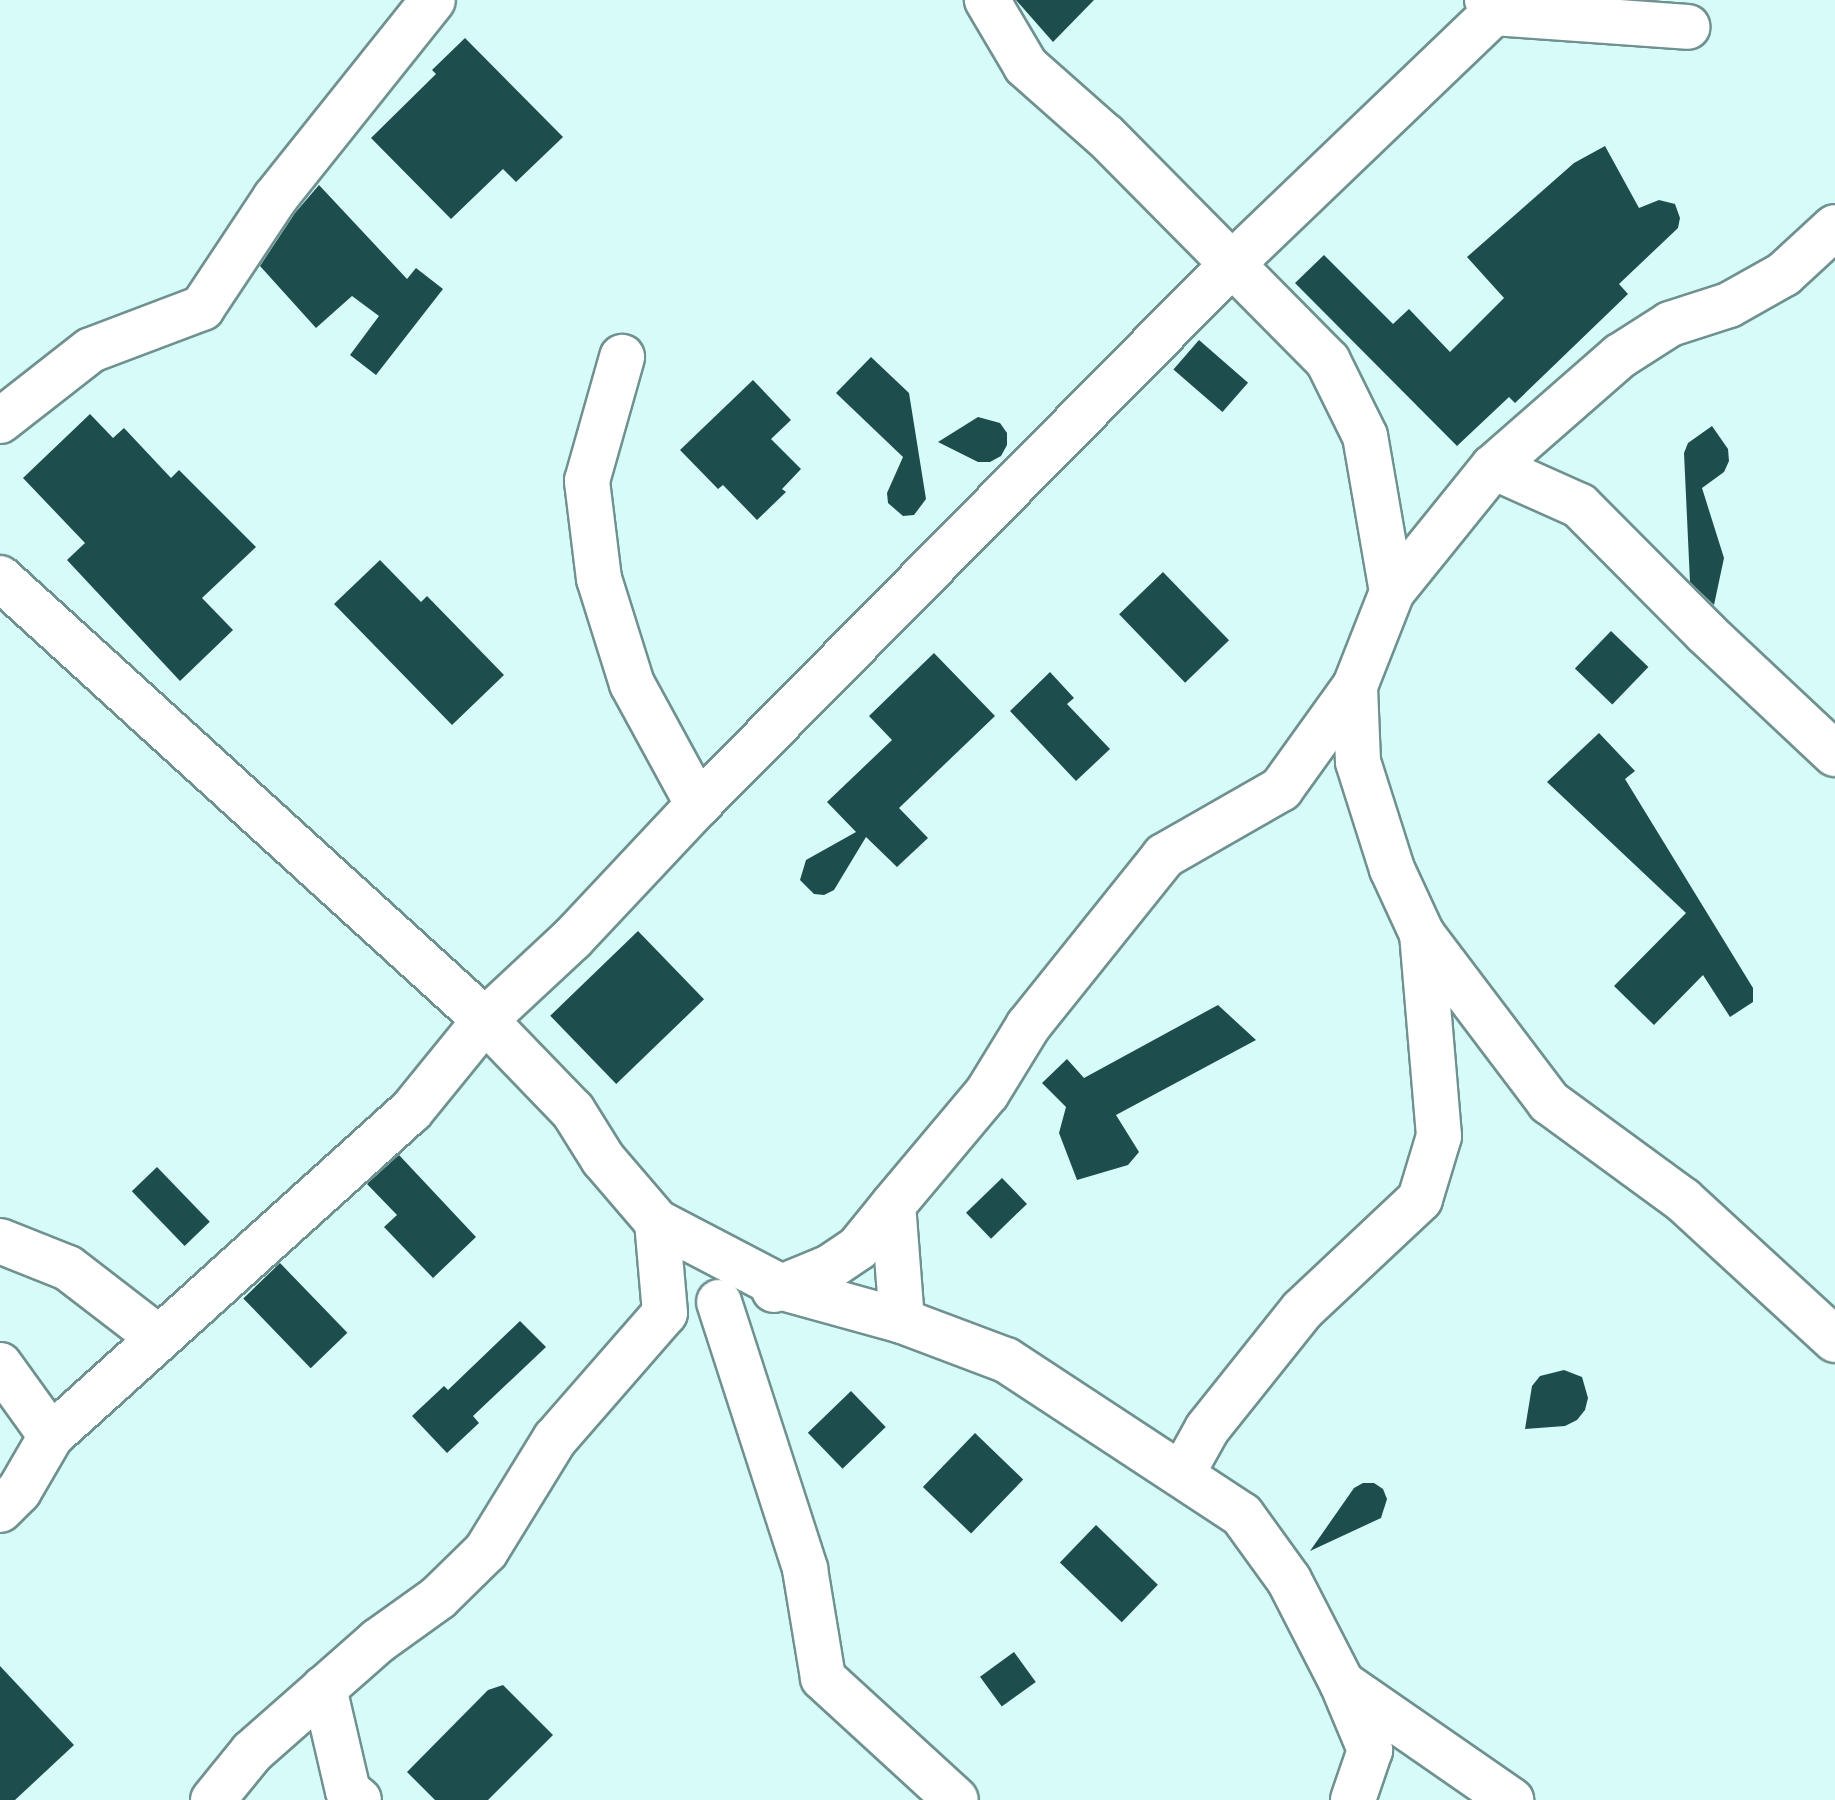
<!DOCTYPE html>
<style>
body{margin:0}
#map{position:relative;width:1835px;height:1800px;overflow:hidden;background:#d6fbf9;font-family:Quicksand,sans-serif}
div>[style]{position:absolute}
.building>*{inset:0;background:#1d4e4d;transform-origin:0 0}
.roads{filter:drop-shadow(2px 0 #6f918f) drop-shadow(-2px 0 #6f918f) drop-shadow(0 2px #6f918f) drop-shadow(0 -2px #6f918f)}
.street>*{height:44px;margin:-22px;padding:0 22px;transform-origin:22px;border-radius:22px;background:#fff}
span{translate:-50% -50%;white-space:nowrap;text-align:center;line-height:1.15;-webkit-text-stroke:8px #fff;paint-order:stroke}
</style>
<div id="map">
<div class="building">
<i style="clip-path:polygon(1016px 0,1094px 0,1053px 42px)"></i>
<i style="clip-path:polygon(465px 38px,563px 137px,516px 182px,503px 169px,451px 219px,371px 138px,436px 74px,432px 70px)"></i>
<i style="clip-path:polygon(1605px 146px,1639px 208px,1659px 200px,1675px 204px,1680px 218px,1678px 228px,1619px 284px,1628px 294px,1515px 403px,1509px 397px,1457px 446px,1295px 283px,1324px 255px,1393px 324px,1409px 309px,1450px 352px,1504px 298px,1467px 257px,1574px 163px)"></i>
<i style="clip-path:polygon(319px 185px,407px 279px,416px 268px,443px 289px,376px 375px,350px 355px,379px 316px,352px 296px,316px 328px,260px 266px,295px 213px)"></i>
<i style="left:1199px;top:340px;width:65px;height:39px;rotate:41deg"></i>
<i style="clip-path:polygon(871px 357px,909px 393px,926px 499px,914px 515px,903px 516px,888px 503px,887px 493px,903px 457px,836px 393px)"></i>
<i style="clip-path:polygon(753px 380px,791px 420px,771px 439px,801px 469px,782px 489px,786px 492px,757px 520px,723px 485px,718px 489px,680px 450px)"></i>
<i style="clip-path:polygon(90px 414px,113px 438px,124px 428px,171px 478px,179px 470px,256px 547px,202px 598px,233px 630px,180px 681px,67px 560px,85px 543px,23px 478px)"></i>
<i style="clip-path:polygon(978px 417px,1000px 423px,1007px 433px,1007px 445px,1001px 456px,990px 462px,978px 462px,938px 442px)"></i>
<i style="clip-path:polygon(1712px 426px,1728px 449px,1729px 461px,1724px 472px,1702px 488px,1724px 558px,1714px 605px,1690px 582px,1684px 453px,1688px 443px)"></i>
<i style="clip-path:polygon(380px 560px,421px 602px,427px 596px,504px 675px,452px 725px,334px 604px)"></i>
<i style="left:1163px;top:572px;width:95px;height:61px;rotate:46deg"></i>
<i style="left:1611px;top:631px;width:52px;height:52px;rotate:44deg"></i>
<i style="clip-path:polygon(934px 653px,995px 716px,899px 808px,928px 838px,897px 867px,866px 837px,834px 890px,824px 895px,814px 894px,800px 880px,806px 860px,856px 832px,827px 802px,892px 740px,869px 716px)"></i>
<i style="clip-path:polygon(1050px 672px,1074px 698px,1067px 704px,1110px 749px,1076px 781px,1010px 711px)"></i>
<i style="clip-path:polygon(1599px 733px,1635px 771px,1625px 779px,1753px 988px,1753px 1002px,1730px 1017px,1703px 975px,1654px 1025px,1614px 986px,1686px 913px,1547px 782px)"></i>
<i style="left:638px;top:931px;width:95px;height:122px;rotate:46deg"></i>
<i style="clip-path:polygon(1218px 1005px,1256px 1040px,1116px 1115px,1139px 1152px,1128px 1165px,1077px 1180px,1059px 1133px,1066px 1107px,1042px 1083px,1067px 1059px,1084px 1078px)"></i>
<i style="clip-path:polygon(399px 1155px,476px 1237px,433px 1278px,384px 1227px,397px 1215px,367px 1184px)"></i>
<i style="left:157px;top:1167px;width:76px;height:35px;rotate:46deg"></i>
<i style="left:1002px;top:1178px;width:36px;height:50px;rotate:46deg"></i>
<i style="left:280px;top:1263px;width:97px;height:51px;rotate:46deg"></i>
<i style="clip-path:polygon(520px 1321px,546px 1347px,473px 1416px,479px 1423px,447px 1453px,412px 1416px,444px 1386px,448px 1390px)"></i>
<i style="clip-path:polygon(1564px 1370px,1582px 1377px,1588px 1398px,1585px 1410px,1577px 1420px,1565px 1426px,1525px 1429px,1532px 1386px,1540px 1376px)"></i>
<i style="left:851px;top:1391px;width:50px;height:60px;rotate:46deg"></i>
<i style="left:975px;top:1433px;width:67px;height:75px;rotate:44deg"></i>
<i style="clip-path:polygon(1363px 1483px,1374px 1483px,1383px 1489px,1387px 1499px,1381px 1518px,1310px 1551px,1354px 1488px)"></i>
<i style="left:1096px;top:1525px;width:86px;height:52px;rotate:44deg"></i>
<i style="left:1014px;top:1652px;width:37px;height:42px;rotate:54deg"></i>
<i style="clip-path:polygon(0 1666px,74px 1745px,15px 1800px,0 1800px)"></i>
<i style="clip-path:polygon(503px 1685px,553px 1735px,488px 1800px,435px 1800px,407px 1772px,488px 1690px)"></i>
</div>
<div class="roads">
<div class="street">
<i style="left:1487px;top:0;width:15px;rotate:62deg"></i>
<i style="left:1494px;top:13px;width:194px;rotate:4.1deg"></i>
<i style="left:0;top:421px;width:115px;rotate:-38deg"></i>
<i style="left:91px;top:350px;width:119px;rotate:-20.7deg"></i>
<i style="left:202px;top:308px;width:132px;rotate:-56.4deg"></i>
<i style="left:275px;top:198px;width:253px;rotate:-51.4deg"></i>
<i style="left:1493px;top:467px;width:95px;rotate:24.1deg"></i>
<i style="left:1580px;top:506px;width:179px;rotate:45.2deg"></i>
<i style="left:1706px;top:633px;width:177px;rotate:43.2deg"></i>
<i style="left:0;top:578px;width:656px;rotate:42.34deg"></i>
<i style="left:485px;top:1020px;width:127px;rotate:46deg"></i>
<i style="left:573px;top:1111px;width:57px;rotate:58deg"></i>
<i style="left:603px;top:1159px;width:83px;rotate:49.4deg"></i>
<i style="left:657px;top:1222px;width:142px;rotate:27.6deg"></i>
<i style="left:783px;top:1288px;width:123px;rotate:15.5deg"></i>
<i style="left:902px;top:1321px;width:111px;rotate:20.6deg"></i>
<i style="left:1006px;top:1360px;width:282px;rotate:33.3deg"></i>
<i style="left:1242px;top:1515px;width:80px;rotate:54.1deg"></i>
<i style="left:1289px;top:1580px;width:116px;rotate:62.8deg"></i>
<i style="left:1342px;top:1683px;width:73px;rotate:67.3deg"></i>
<i style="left:1370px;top:1750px;width:53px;rotate:108.8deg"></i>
<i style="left:1392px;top:592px;width:161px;rotate:-51.1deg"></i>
<i style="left:1493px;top:467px;width:169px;rotate:-41.2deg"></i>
<i style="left:1620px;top:356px;width:59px;rotate:-32.6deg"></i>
<i style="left:1670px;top:324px;width:62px;rotate:-17.9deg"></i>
<i style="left:1729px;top:305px;width:63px;rotate:-29.4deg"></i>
<i style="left:1784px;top:274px;width:69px;rotate:-42.7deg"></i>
<i style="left:698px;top:805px;width:759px;rotate:-45.37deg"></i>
<i style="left:1231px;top:265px;width:383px;rotate:-43.8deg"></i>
<i style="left:1422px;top:934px;width:211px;rotate:52.9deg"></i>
<i style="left:1549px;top:1102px;width:166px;rotate:36.2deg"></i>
<i style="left:1683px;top:1200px;width:207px;rotate:42.6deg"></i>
<i style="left:0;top:1241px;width:73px;rotate:21.7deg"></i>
<i style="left:68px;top:1268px;width:115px;rotate:37.6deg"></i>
<i style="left:774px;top:1290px;width:61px;rotate:-22.3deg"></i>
<i style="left:830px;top:1267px;width:34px;rotate:-34deg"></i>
<i style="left:858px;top:1248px;width:55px;rotate:-50.9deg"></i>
<i style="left:719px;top:1302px;width:281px;rotate:72.1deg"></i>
<i style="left:805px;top:1569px;width:110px;rotate:80.6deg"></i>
<i style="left:823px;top:1678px;width:180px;rotate:42.5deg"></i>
<i style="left:902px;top:1321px;width:116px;rotate:-94.4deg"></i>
<i style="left:893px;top:1205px;width:146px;rotate:-50deg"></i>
<i style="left:987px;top:1093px;width:79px;rotate:-58.5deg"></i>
<i style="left:1028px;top:1026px;width:218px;rotate:-51.3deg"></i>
<i style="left:1164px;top:856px;width:135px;rotate:-29.8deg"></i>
<i style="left:1281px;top:789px;width:127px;rotate:-54.3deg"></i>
<i style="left:1355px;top:686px;width:101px;rotate:-68.5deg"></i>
<i style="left:1392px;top:592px;width:158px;rotate:-99.8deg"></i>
<i style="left:1365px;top:436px;width:84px;rotate:-116.3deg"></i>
<i style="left:1328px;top:361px;width:317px;rotate:-134.7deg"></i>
<i style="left:1105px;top:136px;width:106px;rotate:-138.5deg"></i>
<i style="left:1026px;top:66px;width:77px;rotate:-120.6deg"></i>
<i style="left:0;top:1365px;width:87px;rotate:54.3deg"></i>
<i style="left:1182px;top:1474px;width:51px;rotate:-60.9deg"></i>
<i style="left:1207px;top:1429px;width:152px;rotate:-51.4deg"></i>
<i style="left:1302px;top:1310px;width:162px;rotate:-43.2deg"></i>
<i style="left:1420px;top:1199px;width:66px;rotate:-73.2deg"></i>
<i style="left:1439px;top:1136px;width:203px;rotate:-94.8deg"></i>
<i style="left:1422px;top:934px;width:72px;rotate:-114.8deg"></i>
<i style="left:1392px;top:869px;width:112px;rotate:-107.6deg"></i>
<i style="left:1358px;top:762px;width:76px;rotate:-92.3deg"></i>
<i style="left:0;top:1510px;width:27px;rotate:-45deg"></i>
<i style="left:19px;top:1491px;width:64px;rotate:-59.8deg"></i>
<i style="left:51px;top:1436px;width:485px;rotate:-42.1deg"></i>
<i style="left:411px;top:1111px;width:117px;rotate:-50.9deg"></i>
<i style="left:485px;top:1020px;width:119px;rotate:-43deg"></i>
<i style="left:572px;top:939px;width:184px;rotate:-46.8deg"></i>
<i style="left:698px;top:805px;width:138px;rotate:-118.6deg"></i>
<i style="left:632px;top:684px;width:110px;rotate:-107.4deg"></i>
<i style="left:599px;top:579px;width:99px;rotate:-97deg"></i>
<i style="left:587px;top:481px;width:129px;rotate:-74.2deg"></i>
<i style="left:1342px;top:1683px;width:206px;rotate:34.7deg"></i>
<i style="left:324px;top:1688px;width:106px;rotate:76.9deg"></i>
<i style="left:348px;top:1791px;width:14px;rotate:39deg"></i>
<i style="left:213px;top:1800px;width:62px;rotate:-50.9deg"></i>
<i style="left:252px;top:1752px;width:168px;rotate:-41.4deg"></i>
<i style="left:378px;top:1641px;width:74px;rotate:-35.6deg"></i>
<i style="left:438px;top:1598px;width:67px;rotate:-44.4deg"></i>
<i style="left:486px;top:1551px;width:132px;rotate:-58.4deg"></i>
<i style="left:555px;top:1439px;width:167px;rotate:-48.9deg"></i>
<i style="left:665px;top:1313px;width:91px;rotate:-95deg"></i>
</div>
</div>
</div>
